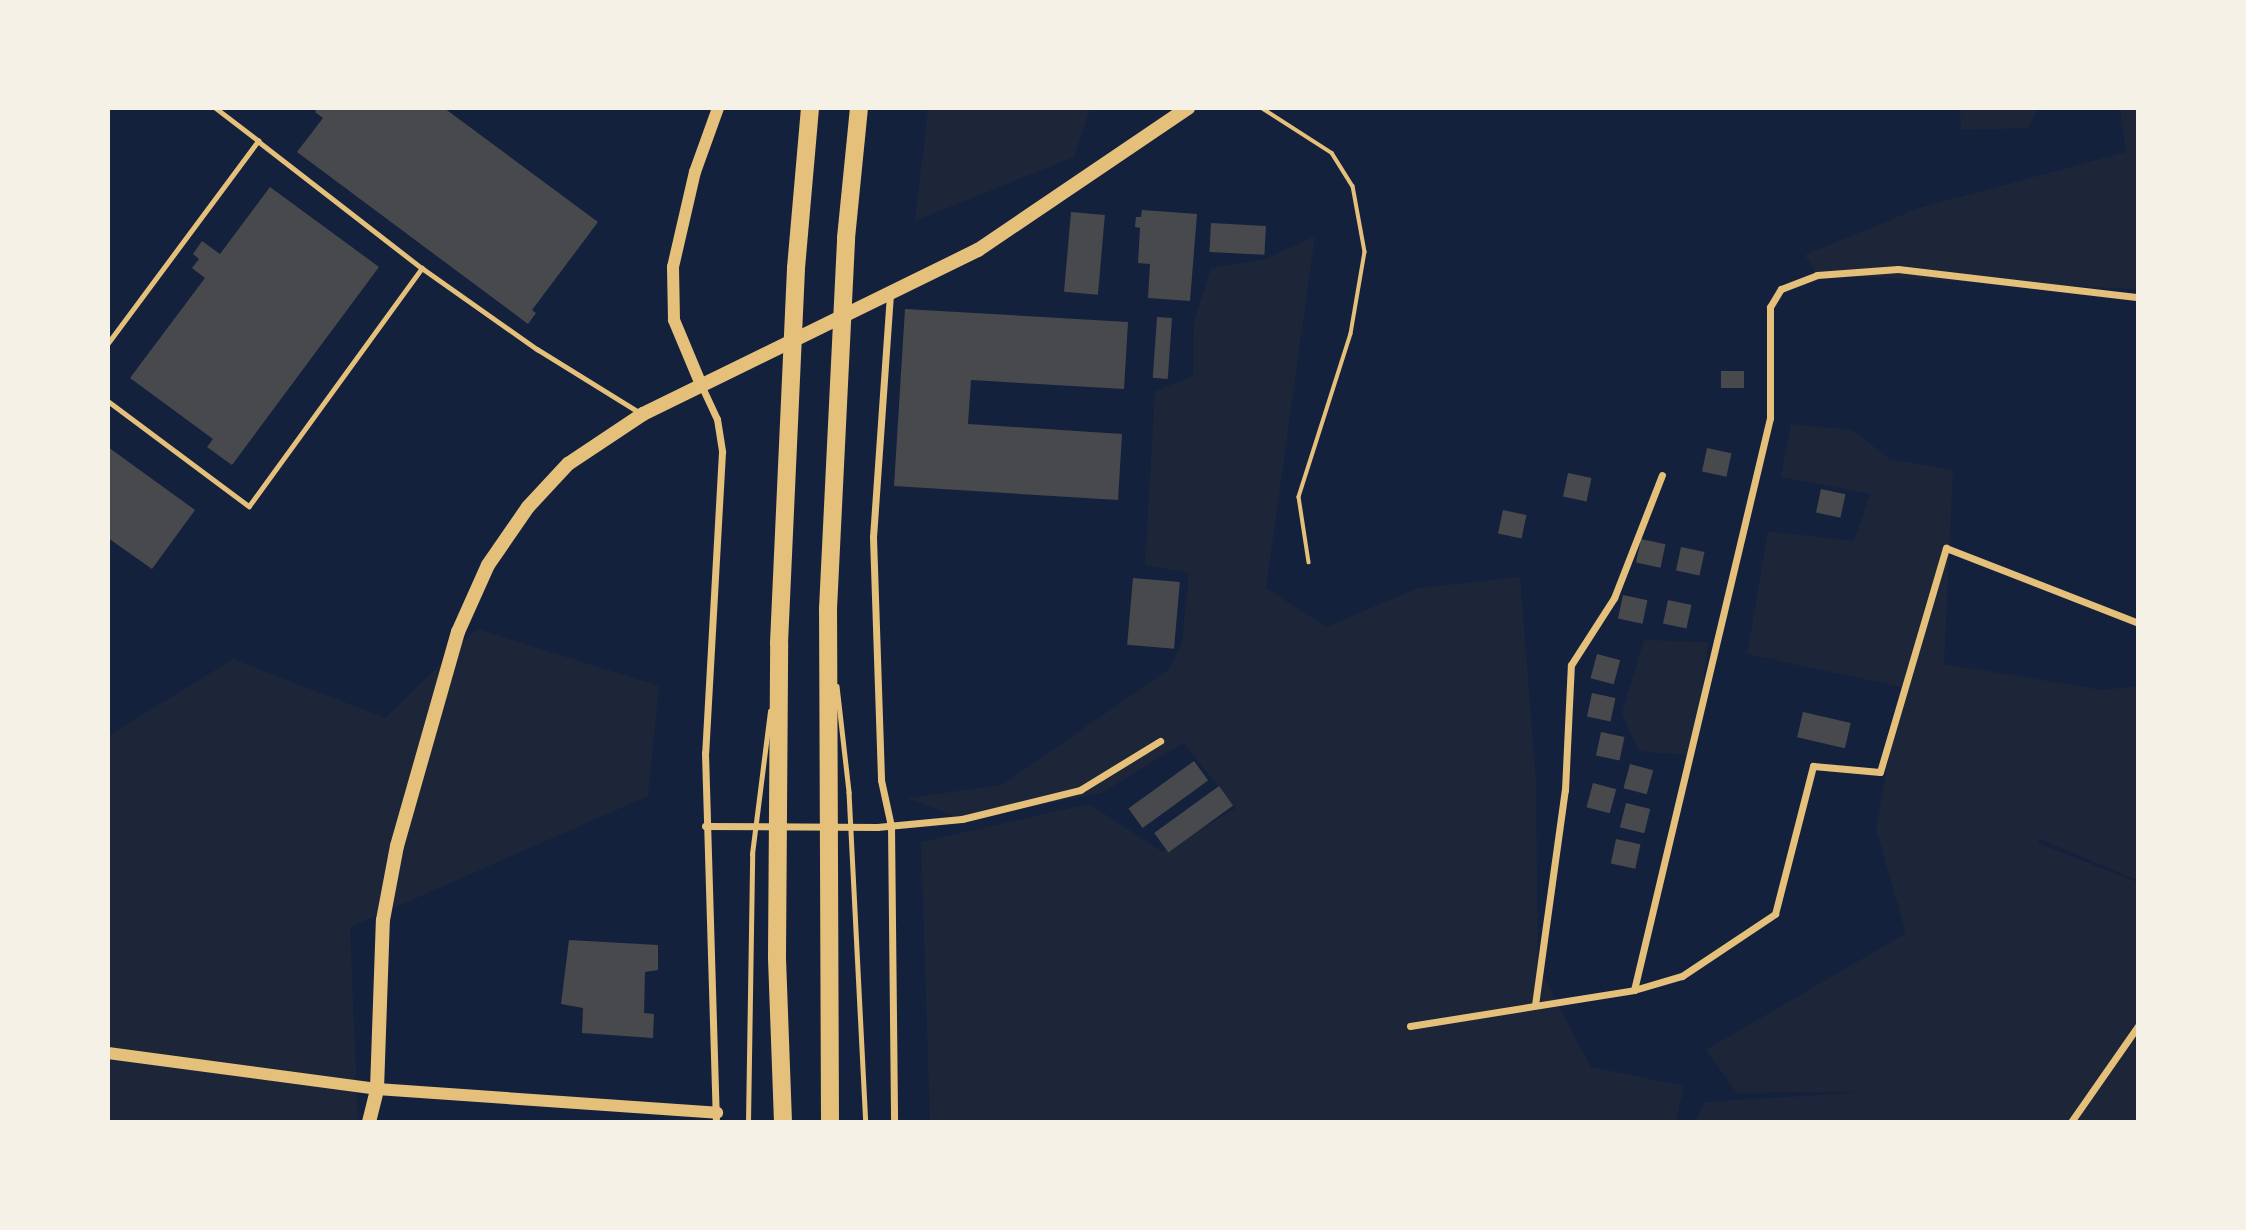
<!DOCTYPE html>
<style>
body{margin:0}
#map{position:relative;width:2246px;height:1230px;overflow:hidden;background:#14213d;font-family:Arial,sans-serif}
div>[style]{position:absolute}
.green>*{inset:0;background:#1d2539}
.building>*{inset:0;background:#48494c;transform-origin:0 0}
.path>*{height:3.5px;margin:-1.75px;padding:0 1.75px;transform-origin:1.75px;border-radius:1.75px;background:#e5c07b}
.service>*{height:4.5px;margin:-2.25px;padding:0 2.25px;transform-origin:2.25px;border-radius:2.25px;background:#e5c07b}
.minor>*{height:7px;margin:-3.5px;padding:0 3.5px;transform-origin:3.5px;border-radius:3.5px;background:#e5c07b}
.tertiary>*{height:12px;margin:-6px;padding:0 6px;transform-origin:6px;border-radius:6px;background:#e5c07b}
.primary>*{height:14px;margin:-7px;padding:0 7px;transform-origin:7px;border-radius:7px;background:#e5c07b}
.motorway>*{height:18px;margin:-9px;padding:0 9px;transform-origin:9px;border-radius:9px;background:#e5c07b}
span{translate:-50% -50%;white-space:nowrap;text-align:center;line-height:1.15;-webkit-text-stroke:7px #f6f1e7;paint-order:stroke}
.frame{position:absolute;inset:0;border:110px solid #f6f1e7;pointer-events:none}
</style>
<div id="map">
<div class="green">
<i style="clip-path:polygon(928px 109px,928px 108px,1090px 109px,1074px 157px,915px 221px)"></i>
<i style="clip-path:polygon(1960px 109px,1960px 108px,2039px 109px,2027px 128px,1961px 130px)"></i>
<i style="clip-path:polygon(2120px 109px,2137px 109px,2137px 289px,1817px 275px,1805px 255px,1919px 208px,2126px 152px)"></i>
<i style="clip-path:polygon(1315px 236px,1266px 588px,1326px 627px,1418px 588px,1520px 577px,1536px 782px,1538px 966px,1591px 1067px,1684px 1086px,1676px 1121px,930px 1121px,921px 842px,1089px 804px,1163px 852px,1236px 808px,1183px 743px,1102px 793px,962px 819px,907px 798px,1002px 785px,1169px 669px,1182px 642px,1189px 573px,1145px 565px,1155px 391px,1193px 376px,1194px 322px,1211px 268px,1266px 259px)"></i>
<i style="clip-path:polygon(1791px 424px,1852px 430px,1890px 459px,1953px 470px,1944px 664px,2102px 690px,2137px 686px,2137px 880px,2037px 838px,2040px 844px,2137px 882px,2137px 1121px,1695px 1122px,1704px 1102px,1865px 1092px,1737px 1093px,1706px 1050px,1906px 933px,1876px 829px,1901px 687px,1747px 654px,1768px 531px,1854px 541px,1870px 494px,1781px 477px)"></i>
<i style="clip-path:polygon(477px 629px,659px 686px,648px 796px,350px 927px,358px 1121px,109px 1121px,108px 736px,233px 659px,385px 718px)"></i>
<i style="clip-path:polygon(1644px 640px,1708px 642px,1697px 732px,1687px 755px,1638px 751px,1622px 713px)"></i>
</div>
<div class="building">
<i style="clip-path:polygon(318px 108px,444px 108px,598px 222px,532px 310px,536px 313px,528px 324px,297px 152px,323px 118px,315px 112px)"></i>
<i style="clip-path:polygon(270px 187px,379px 267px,232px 465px,207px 447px,213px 439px,130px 378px,205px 278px,192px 268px,199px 259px,193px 254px,202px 241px,220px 254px)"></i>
<i style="clip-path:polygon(1142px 210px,1197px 214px,1190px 301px,1148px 298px,1150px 264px,1138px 263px,1140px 228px,1135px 227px,1136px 217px,1141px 217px)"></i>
<i style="left:1071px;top:212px;width:34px;height:80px;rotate:5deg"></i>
<i style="left:1211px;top:223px;width:55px;height:29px;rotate:3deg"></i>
<i style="clip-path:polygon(905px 309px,1128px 322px,1124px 389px,971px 380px,968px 424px,1122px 434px,1118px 500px,894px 486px)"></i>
<i style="left:1157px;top:317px;width:15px;height:61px;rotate:4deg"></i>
<i style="left:1721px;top:371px;width:23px;height:17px"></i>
<i style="clip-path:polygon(108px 447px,195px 510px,152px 569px,108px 538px)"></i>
<i style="left:1707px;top:448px;width:25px;height:24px;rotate:12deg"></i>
<i style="left:1568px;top:473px;width:24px;height:24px;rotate:12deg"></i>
<i style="left:1821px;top:489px;width:25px;height:24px;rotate:12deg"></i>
<i style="left:1503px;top:510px;width:24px;height:24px;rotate:12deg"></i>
<i style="left:1641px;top:539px;width:25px;height:24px;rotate:12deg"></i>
<i style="left:1681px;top:547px;width:24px;height:24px;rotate:12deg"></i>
<i style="left:1133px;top:578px;width:47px;height:67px;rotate:5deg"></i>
<i style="left:1623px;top:595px;width:25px;height:24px;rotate:12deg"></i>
<i style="left:1668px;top:600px;width:24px;height:24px;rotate:12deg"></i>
<i style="left:1597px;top:654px;width:24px;height:25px;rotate:15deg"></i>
<i style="left:1592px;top:693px;width:24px;height:24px;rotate:12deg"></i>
<i style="left:1803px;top:712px;width:49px;height:26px;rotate:13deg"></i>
<i style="left:1601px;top:732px;width:24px;height:24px;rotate:12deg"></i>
<i style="left:1194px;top:761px;width:24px;height:81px;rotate:54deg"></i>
<i style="left:1630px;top:764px;width:24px;height:25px;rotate:15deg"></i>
<i style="left:1593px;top:783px;width:24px;height:25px;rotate:15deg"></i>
<i style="left:1219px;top:786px;width:24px;height:80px;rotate:54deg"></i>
<i style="left:1626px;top:803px;width:25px;height:25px;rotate:14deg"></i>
<i style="left:1616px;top:839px;width:25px;height:25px;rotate:12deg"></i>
<i style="clip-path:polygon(569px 940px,658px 945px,658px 970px,645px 972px,644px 1013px,654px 1014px,653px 1038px,582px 1033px,583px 1008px,561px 1004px)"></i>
</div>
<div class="path">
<i style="left:1262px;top:108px;width:83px;rotate:32.7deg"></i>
<i style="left:1332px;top:153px;width:39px;rotate:58deg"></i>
<i style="left:1353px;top:186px;width:67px;rotate:79.7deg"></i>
<i style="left:1365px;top:252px;width:83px;rotate:99.7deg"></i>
<i style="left:1351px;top:334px;width:171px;rotate:107.7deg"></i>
<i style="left:1299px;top:497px;width:66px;rotate:81.3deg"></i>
</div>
<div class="service">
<i style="left:258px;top:141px;width:207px;rotate:37.8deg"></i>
<i style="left:108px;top:343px;width:252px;rotate:-53.4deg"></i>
<i style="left:258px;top:141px;width:54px;rotate:-142.5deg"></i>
<i style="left:108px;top:401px;width:176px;rotate:36.7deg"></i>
<i style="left:249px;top:506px;width:294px;rotate:-54deg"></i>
<i style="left:422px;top:268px;width:141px;rotate:35.2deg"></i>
<i style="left:537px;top:349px;width:120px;rotate:31.7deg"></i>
<i style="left:837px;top:686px;width:107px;rotate:83.5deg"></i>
<i style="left:849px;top:792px;width:330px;rotate:87.1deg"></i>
<i style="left:748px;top:1122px;width:268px;rotate:-89.1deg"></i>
<i style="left:752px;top:854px;width:144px;rotate:-82.8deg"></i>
</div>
<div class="minor">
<i style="left:890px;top:294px;width:244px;rotate:94deg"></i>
<i style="left:873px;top:537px;width:243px;rotate:88.1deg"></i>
<i style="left:881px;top:780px;width:47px;rotate:77.7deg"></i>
<i style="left:891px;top:826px;width:296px;rotate:89.4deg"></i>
<i style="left:702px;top:387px;width:35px;rotate:65deg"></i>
<i style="left:717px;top:419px;width:33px;rotate:81deg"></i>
<i style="left:722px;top:452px;width:301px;rotate:93.2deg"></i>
<i style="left:705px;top:753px;width:369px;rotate:88.3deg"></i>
<i style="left:705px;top:826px;width:172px;rotate:0.3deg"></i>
<i style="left:877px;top:827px;width:85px;rotate:-5.4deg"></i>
<i style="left:962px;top:819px;width:122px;rotate:-13.8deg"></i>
<i style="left:1080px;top:790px;width:94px;rotate:-31.5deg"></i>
<i style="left:1634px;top:990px;width:50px;rotate:-16.3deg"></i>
<i style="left:1682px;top:976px;width:112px;rotate:-33.7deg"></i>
<i style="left:1775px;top:914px;width:153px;rotate:-75.6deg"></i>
<i style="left:1813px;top:766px;width:67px;rotate:5.1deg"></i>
<i style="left:1880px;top:772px;width:234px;rotate:-73.6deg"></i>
<i style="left:1946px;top:548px;width:206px;rotate:21.3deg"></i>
<i style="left:1535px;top:1005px;width:217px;rotate:-82.1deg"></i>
<i style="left:1565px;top:790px;width:125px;rotate:-87.3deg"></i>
<i style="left:1571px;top:665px;width:80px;rotate:-57.3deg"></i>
<i style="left:1614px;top:598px;width:132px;rotate:-68.7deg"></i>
<i style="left:1410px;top:1026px;width:227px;rotate:-9.1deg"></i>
<i style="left:1634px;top:990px;width:588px;rotate:-76.63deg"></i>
<i style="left:1770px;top:418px;width:111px;rotate:-90deg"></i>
<i style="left:1770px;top:307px;width:21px;rotate:-59deg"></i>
<i style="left:1781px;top:289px;width:39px;rotate:-21deg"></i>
<i style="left:1817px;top:275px;width:81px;rotate:-4.2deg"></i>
<i style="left:1898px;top:269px;width:242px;rotate:6.7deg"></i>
<i style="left:2071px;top:1122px;width:117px;rotate:-55.1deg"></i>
</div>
<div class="tertiary">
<i style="left:702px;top:387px;width:73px;rotate:-112.7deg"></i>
<i style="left:674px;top:320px;width:53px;rotate:-91.1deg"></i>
<i style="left:673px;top:267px;width:98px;rotate:-77deg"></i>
<i style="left:695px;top:172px;width:68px;rotate:-70.2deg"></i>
<i style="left:108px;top:1053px;width:271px;rotate:7.6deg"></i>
<i style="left:377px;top:1089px;width:341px;rotate:4deg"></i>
</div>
<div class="primary">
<i style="left:369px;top:1122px;width:34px;rotate:-76deg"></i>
<i style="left:377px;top:1089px;width:169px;rotate:-88deg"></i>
<i style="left:383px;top:920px;width:75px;rotate:-79.3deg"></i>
<i style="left:397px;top:846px;width:223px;rotate:-74.1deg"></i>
<i style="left:458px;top:632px;width:73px;rotate:-65.9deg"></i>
<i style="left:488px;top:565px;width:70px;rotate:-55.4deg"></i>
<i style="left:528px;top:507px;width:59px;rotate:-47.1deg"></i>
<i style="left:568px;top:464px;width:90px;rotate:-33.7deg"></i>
<i style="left:643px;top:414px;width:373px;rotate:-26.1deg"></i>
<i style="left:978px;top:250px;width:254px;rotate:-34.1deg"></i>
</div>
<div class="motorway">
<i style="left:783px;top:1122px;width:166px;rotate:-92.1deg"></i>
<i style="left:777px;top:956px;width:313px;rotate:-89.6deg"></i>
<i style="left:779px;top:643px;width:375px;rotate:-87.4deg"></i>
<i style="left:796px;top:268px;width:161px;rotate:-85deg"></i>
<i style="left:830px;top:1122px;width:513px;rotate:-90.22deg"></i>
<i style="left:828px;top:609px;width:371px;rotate:-87.2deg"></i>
<i style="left:846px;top:238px;width:131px;rotate:-84.3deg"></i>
</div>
<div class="frame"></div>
</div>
